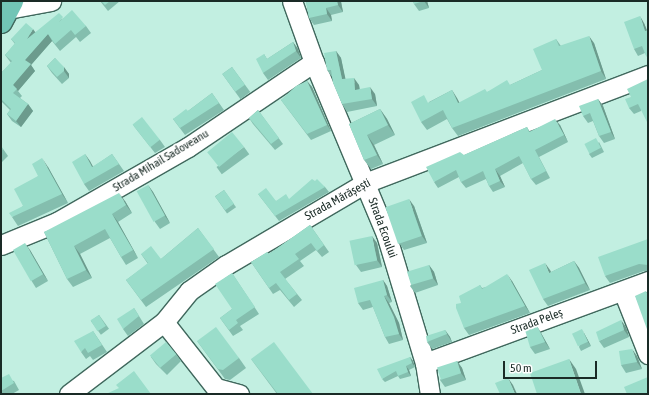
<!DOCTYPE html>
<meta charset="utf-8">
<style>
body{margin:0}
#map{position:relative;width:649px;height:395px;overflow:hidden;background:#c2efe1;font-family:"Asap Condensed",sans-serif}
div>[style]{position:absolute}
.roads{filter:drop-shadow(1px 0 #40685d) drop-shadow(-1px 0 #40685d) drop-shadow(0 1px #40685d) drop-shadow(0 -1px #40685d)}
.minor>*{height:19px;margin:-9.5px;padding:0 9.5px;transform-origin:9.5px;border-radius:9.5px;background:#fff}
.major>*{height:22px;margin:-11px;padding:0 11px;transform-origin:11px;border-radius:11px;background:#72c5b6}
.wall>*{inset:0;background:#84beae;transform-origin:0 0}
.shaded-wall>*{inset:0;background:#6c9b8d}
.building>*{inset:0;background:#9addca;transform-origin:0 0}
span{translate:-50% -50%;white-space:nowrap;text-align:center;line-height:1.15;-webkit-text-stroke:3.5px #fff;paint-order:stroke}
.street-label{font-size:12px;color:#1a2b26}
.frame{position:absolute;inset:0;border:2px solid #1a2b26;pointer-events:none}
.scale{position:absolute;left:503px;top:361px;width:94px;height:18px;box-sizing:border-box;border:2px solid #1a2b26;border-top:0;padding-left:5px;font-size:12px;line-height:14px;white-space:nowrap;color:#1a2b26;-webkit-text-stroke:3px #fff;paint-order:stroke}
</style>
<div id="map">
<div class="roads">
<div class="minor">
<i style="left:292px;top:1px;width:65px;rotate:70.2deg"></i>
<i style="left:314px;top:62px;width:186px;rotate:67.3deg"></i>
<i style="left:386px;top:234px;width:135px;rotate:73.2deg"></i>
<i style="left:425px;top:363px;width:31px;rotate:81deg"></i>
<i style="left:8px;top:9px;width:44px;rotate:-10.5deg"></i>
<i style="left:1px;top:245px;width:61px;rotate:-22.3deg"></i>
<i style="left:57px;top:222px;width:151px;rotate:-29.8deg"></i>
<i style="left:188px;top:147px;width:152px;rotate:-34deg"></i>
<i style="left:623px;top:291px;width:68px;rotate:68.4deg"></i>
<i style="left:164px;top:322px;width:84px;rotate:51.8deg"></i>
<i style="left:216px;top:388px;width:24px;rotate:15deg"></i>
<i style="left:425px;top:363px;width:238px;rotate:-20.2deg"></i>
<i style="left:69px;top:394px;width:119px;rotate:-37.2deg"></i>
<i style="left:164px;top:322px;width:40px;rotate:-51deg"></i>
<i style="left:189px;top:291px;width:45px;rotate:-35.1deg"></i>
<i style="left:226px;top:265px;width:161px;rotate:-30.5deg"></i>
<i style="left:365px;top:183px;width:303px;rotate:-20.9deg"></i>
</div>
<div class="major">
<i style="left:1px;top:22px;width:24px;rotate:-62deg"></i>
</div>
</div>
<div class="wall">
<i style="clip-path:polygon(100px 1px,120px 1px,108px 11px)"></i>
<i style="clip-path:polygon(306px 1px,341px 1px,343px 12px,331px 15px,332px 21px,314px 25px,309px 18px)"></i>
<i style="clip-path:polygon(413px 1px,427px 1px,429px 8px,419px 11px,414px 4px)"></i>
<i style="clip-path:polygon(64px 18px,86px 26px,91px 33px,80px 42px,76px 37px,60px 51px,52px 41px,31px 65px,35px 71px,18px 91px,22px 96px,20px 98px,28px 104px,33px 111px,21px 127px,12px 121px,7px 114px,10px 110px,1px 101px,1px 73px,11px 63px,5px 55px,15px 44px,11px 39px,36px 32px)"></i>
<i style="clip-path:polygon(644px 23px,647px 31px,648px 30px,648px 59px,645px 53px,638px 56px,634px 49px)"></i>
<i style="clip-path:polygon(556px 39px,561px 46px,594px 43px,606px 79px,458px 136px,452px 128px,447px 119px,427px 130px,421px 122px,429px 102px,452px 90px,459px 103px,487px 92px,510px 85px,542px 70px)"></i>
<i style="clip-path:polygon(293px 42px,298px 49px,301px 58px,268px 80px,263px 73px,264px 54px,267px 59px)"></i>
<i style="clip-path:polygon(336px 51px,341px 58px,345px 79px,359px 85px,360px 89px,375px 94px,377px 106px,347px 112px,342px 104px,332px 77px,327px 70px)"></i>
<i style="clip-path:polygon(55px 58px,69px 74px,69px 78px,62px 84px,52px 73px,47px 66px)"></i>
<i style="left:232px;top:67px;width:31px;height:12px;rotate:54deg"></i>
<i style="clip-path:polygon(648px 79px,641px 111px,634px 114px,629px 108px,631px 97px)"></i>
<i style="clip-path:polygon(307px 81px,312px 87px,331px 131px,311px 140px,281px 100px)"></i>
<i style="clip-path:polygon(212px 93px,224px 110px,185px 135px,173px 119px,188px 111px)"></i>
<i style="clip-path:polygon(598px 99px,603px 106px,615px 139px,604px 143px,599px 136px,593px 121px,588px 123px,583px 116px)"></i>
<i style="clip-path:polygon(380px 109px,387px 119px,395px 135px,374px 145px,383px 164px,371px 169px,364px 160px,349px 124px)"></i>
<i style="clip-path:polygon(258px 110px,283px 144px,275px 150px,253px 124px,249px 118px)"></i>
<i style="clip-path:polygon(133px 125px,160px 140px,165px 147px,155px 153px)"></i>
<i style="clip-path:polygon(560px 125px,568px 142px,539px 157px,550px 178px,536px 185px,531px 179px,523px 163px,500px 176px,505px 187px,493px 192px,489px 186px,486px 179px,466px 188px,461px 182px,459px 177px,438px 188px,434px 182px,464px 155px,527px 127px,530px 132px)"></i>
<i style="clip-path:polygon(599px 142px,604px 152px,592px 158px,589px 154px)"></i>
<i style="clip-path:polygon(1px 146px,8px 156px,1px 163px)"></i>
<i style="left:244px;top:147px;width:9px;height:34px;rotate:54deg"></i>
<i style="clip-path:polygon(85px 154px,93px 167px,112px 154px,124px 171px,89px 191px,84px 184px)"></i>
<i style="clip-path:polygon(48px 167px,68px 203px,18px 226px,12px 217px,23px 206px,38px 176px)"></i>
<i style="clip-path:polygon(315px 181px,325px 187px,329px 192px,279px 221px,258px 194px,276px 201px,290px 199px)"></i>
<i style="clip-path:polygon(148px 185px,153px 192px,170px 223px,160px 229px,155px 222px)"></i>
<i style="left:224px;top:190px;width:21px;height:11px;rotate:55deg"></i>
<i style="clip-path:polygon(125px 201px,132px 213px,118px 222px,138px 258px,126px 265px,121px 257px,110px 238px,80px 254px,92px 278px,73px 287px,67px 279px,44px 232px)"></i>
<i style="clip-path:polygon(414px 206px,427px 243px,404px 250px,399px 243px)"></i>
<i style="clip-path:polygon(310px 225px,329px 252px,322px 257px,316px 250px,300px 261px,304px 266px,285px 279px,302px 300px,294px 307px,280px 290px,273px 294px,251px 262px,269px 254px)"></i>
<i style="clip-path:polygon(198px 228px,219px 257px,146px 307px,126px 280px,148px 264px,141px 254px,161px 259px)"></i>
<i style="clip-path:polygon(648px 239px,648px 271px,644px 271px,610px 283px,605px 276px)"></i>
<i style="clip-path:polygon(377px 243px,382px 267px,361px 272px,356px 265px)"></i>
<i style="clip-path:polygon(30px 250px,48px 281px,36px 288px,31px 280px)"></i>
<i style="clip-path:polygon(574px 261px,579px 268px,590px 290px,548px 306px,543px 299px,550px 270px,551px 272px)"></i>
<i style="clip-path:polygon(429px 265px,434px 272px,438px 285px,415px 293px,410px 286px)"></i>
<i style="clip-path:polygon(232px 273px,259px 314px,240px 326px,243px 330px,233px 336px,220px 318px,232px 309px)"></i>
<i style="clip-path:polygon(383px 280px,387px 286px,392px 302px,389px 303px,399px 323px,403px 340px,389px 344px,385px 337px,373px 307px,363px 310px,358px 303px)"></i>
<i style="clip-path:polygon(512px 281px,530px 313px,469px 335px,464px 328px,461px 303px,480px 285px,482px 288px)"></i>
<i style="clip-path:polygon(134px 308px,144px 324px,128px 336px,123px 329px)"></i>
<i style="left:99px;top:315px;width:17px;height:10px;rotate:54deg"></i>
<i style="clip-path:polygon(537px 326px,541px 333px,550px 349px,535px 354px,530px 347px)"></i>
<i style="clip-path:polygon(626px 327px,629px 337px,604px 348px,599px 341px)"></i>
<i style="clip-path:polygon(445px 330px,450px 337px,452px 342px,432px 349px,427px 342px)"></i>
<i style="clip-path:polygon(93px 331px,107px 352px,93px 360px,90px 356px,86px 359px,81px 352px)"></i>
<i style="clip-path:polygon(584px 333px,591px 346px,581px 351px,579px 347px)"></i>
<i style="clip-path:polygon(197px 341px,239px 358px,246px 368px,230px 380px,225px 379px)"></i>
<i style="clip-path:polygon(176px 354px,181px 361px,167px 375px,156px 364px,151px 357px)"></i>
<i style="clip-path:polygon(637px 356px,642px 369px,626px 373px,621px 365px)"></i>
<i style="clip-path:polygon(410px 357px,413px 361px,415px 367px,409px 370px,411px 376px,400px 379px,398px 376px,385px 382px,382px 379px)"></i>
<i style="clip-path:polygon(251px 359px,313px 394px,277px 394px)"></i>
<i style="clip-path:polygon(457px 361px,462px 368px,466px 380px,445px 387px,440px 380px)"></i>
<i style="clip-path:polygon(1px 378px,14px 381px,19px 390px,12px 394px,1px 394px)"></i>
</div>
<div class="shaded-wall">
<i style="clip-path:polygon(337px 1px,341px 1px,341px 2px,343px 12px,338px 5px)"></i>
<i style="clip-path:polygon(424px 1px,427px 1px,429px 8px)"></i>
<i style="clip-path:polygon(326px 8px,331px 15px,332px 21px,327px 14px)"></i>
<i style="clip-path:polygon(640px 16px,644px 23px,648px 33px,645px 31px)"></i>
<i style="clip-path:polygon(33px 29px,38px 36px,27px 39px)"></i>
<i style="clip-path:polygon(48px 34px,52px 41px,31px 65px,35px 71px,18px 91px,13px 85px,25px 60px)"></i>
<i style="clip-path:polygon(589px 36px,594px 43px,606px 79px,601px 71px)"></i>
<i style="clip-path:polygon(293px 42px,298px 49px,301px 58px,296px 51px)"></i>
<i style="clip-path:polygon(336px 51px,341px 58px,347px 86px,342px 79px)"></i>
<i style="clip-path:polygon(64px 67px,69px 74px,69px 78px,64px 71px)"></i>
<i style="clip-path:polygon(354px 78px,359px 85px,360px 97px,355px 90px)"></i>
<i style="clip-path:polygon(307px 81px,312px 87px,331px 131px,327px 125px)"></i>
<i style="clip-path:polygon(370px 87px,375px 94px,377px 106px,372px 99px)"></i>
<i style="clip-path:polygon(452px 90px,457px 98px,464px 111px,458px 103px)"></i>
<i style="clip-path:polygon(598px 99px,603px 106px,615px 139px,611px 132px)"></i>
<i style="clip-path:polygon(28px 104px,33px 111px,21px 127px,16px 121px)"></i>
<i style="clip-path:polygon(380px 109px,387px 119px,395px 135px,388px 125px)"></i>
<i style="clip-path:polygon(555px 119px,560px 125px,568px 142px,564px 135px)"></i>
<i style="clip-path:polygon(367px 135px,374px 145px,383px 164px,377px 155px)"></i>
<i style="clip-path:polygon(85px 154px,90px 161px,97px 174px,92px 167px)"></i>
<i style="clip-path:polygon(42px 158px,48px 167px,68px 203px,62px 194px)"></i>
<i style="clip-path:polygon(495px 169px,500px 176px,505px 187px,500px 181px)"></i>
<i style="clip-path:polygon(148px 185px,153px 192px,170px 223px,165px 216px)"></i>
<i style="clip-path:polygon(119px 193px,125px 201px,132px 213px,126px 205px)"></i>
<i style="clip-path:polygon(409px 199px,414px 206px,427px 243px,422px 236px)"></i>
<i style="clip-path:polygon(112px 214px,118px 222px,138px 258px,133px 250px)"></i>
<i style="clip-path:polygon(372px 236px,377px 243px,382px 267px,377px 260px)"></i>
<i style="clip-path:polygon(25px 243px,30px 250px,48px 281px,43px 274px)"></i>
<i style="clip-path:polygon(74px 246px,80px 254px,92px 278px,86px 270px)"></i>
<i style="clip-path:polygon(574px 261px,579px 268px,590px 290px,585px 283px)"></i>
<i style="clip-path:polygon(545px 263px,550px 270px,554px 280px,549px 273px)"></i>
<i style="clip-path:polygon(429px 265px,434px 272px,438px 285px,433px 278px)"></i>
<i style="clip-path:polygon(507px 274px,512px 281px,530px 313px,525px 306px)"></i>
<i style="clip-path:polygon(383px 280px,387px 286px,392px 302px,387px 295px)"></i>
<i style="clip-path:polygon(384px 296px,389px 303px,399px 323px,403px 340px,399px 334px)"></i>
<i style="clip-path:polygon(621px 320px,626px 327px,629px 337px,624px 330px)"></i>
<i style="clip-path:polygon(537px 326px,541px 333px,550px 349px,545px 342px)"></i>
<i style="clip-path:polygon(582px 329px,584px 333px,591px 346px,588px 342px)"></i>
<i style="clip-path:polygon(445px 330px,450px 337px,452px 342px,447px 334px)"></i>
<i style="clip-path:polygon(632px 349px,637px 356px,642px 369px,637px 362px)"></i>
<i style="clip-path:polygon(410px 357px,413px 361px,415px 367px,412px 363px)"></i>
<i style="clip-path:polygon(569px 359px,576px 369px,585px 394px,581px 394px)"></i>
<i style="clip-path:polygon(457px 361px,462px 368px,466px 380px,461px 373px)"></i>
<i style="clip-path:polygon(406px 366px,409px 370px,411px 376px,408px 372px)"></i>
<i style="clip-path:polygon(508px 378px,513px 385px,517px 394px,515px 394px)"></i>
</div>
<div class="building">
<i style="clip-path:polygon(101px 1px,110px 1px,105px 5px)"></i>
<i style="clip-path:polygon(306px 1px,337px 1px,338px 5px,326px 8px,327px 14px,309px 18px)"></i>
<i style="clip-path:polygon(413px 1px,424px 1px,414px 4px)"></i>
<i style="clip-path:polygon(72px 10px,86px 26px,75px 35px,71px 30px,55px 44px,48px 34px,25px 60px,31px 64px,13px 85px,17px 89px,13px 93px,28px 104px,16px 121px,7px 114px,11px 109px,1px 99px,1px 73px,12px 61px,5px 55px,15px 43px,11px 39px,26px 23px,33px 29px,27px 39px,59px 13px,63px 17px,59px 22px)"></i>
<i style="clip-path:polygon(640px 16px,645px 31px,648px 30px,648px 56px,646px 56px,642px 46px,634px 49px,624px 22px)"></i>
<i style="clip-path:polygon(589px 36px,601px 71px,452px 128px,443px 110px,421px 122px,411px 102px,424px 95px,428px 103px,452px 90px,458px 103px,485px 89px,487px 92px,507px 80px,510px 85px,542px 70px,533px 49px,556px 39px,559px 46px)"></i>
<i style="clip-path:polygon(293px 42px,296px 51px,263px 73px,256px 59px,264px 54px,267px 59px)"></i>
<i style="clip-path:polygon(336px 51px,342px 79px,354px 78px,355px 90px,370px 87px,372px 99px,342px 104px,333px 83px,331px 70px,327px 70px,324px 53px)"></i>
<i style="clip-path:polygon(55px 58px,64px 67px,64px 71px,57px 77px,47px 66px)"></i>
<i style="left:232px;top:67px;width:22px;height:12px;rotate:54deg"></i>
<i style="clip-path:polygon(648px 79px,648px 124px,638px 104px,629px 108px,625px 99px,631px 97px,627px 89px)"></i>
<i style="clip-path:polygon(307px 81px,327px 125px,307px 134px,281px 100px,296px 86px)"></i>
<i style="clip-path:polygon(212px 93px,219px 103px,180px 128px,173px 119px,186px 109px,188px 111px)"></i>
<i style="clip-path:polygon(598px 99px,611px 132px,599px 136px,590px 113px,583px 116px,579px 106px)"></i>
<i style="clip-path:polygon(380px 109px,388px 125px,367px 135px,377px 155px,364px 160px,349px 124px)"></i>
<i style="clip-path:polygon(258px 110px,279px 138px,271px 144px,249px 118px)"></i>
<i style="left:142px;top:117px;width:29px;height:12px;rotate:52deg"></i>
<i style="clip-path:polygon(555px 119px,564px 135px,535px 150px,546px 171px,531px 179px,519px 156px,495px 169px,500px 181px,489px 186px,483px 171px,461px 182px,456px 170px,434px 182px,426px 167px,460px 152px,464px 155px,527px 127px,529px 132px)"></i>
<i style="left:232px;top:132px;width:19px;height:32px;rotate:51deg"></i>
<i style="left:596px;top:138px;width:11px;height:13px;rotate:63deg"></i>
<i style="clip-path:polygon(1px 146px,3px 149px,1px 151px)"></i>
<i style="clip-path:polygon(85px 154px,92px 167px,112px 154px,119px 164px,84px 184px,72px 162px)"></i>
<i style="clip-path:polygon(42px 158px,62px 194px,12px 217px,9px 213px,23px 206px,14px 189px,38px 176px,32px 164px)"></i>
<i style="clip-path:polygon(312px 179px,315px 181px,317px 179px,325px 187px,275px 216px,258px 194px,266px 188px,276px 201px,286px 194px,289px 199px)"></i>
<i style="left:148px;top:185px;width:35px;height:13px;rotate:61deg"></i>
<i style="left:224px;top:190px;width:17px;height:11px;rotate:54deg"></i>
<i style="clip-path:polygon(119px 193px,126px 205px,112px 214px,133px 250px,121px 257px,105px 229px,74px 246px,86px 270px,67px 279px,44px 232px)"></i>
<i style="left:409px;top:199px;width:39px;height:25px;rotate:71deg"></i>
<i style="clip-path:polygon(310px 225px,324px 245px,317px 251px,311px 243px,295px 254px,299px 259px,280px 272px,297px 294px,289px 300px,276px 283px,269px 288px,251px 262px,267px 252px,269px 254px)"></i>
<i style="clip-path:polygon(198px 228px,214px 249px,141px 300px,126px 280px,148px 263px,141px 254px,151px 246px,161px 259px)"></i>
<i style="left:372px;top:236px;width:25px;height:23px;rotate:78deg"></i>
<i style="clip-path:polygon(648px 239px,648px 265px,639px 264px,605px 276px,598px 257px)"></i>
<i style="left:25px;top:243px;width:36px;height:14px;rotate:60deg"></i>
<i style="clip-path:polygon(574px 261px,585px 283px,543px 299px,529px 270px,545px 263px,549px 273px)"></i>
<i style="left:429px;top:265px;width:14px;height:23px;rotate:73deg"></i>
<i style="clip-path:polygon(232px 273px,255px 307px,236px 320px,238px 323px,229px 330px,220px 318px,232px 309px,215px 284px)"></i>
<i style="clip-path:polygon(507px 274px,525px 306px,464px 328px,456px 308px,456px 304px,461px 303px,459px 296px,480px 285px,482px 289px)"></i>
<i style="clip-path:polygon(383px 280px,387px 295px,384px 296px,394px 317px,399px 334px,385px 337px,370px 300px,358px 303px,354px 288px)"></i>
<i style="clip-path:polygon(646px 291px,648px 295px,648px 332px,635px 296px)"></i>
<i style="clip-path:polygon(134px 308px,139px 316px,123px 329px,117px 319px)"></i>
<i style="left:99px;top:315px;width:13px;height:10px;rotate:58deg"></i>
<i style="clip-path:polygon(621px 320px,624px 330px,599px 341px,596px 332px)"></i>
<i style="clip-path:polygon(537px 326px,545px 342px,530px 347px,525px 330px)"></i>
<i style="clip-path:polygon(216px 327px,239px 358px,223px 370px,218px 369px,197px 341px)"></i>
<i style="left:582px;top:329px;width:14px;height:11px;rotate:65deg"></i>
<i style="clip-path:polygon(445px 330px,447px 334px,427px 342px,426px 336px)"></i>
<i style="clip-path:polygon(93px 331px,102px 345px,88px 353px,85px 348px,81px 352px,74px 341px)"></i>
<i style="left:166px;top:342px;width:16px;height:21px;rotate:50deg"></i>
<i style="clip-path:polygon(274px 342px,313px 394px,278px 394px,251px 359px)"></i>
<i style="clip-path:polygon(632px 349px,637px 362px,621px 365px,619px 351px)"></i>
<i style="clip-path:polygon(410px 357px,412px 363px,406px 366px,408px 372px,398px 376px,396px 371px,382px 379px,377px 369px)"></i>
<i style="clip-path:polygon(569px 359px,581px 394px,537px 394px,530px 373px)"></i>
<i style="left:457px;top:361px;width:13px;height:21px;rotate:72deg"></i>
<i style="clip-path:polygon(134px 371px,151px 394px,106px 394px,119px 388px,116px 385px)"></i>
<i style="clip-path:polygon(9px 374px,14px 383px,1px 391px,1px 378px)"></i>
<i style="clip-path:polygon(648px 377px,648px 394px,627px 394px,624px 387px)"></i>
<i style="clip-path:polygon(508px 378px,515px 394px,500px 394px,495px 383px)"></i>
</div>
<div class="street-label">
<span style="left:161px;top:161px;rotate:-31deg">Strada Mihail Sadoveanu</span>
<span style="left:338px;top:200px;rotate:-29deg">Strada Mărășești</span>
<span style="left:382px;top:228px;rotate:70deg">Strada Ecoului</span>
<span style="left:537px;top:322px;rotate:-20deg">Strada Peleș</span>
</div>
<div class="frame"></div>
<div class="scale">50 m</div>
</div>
